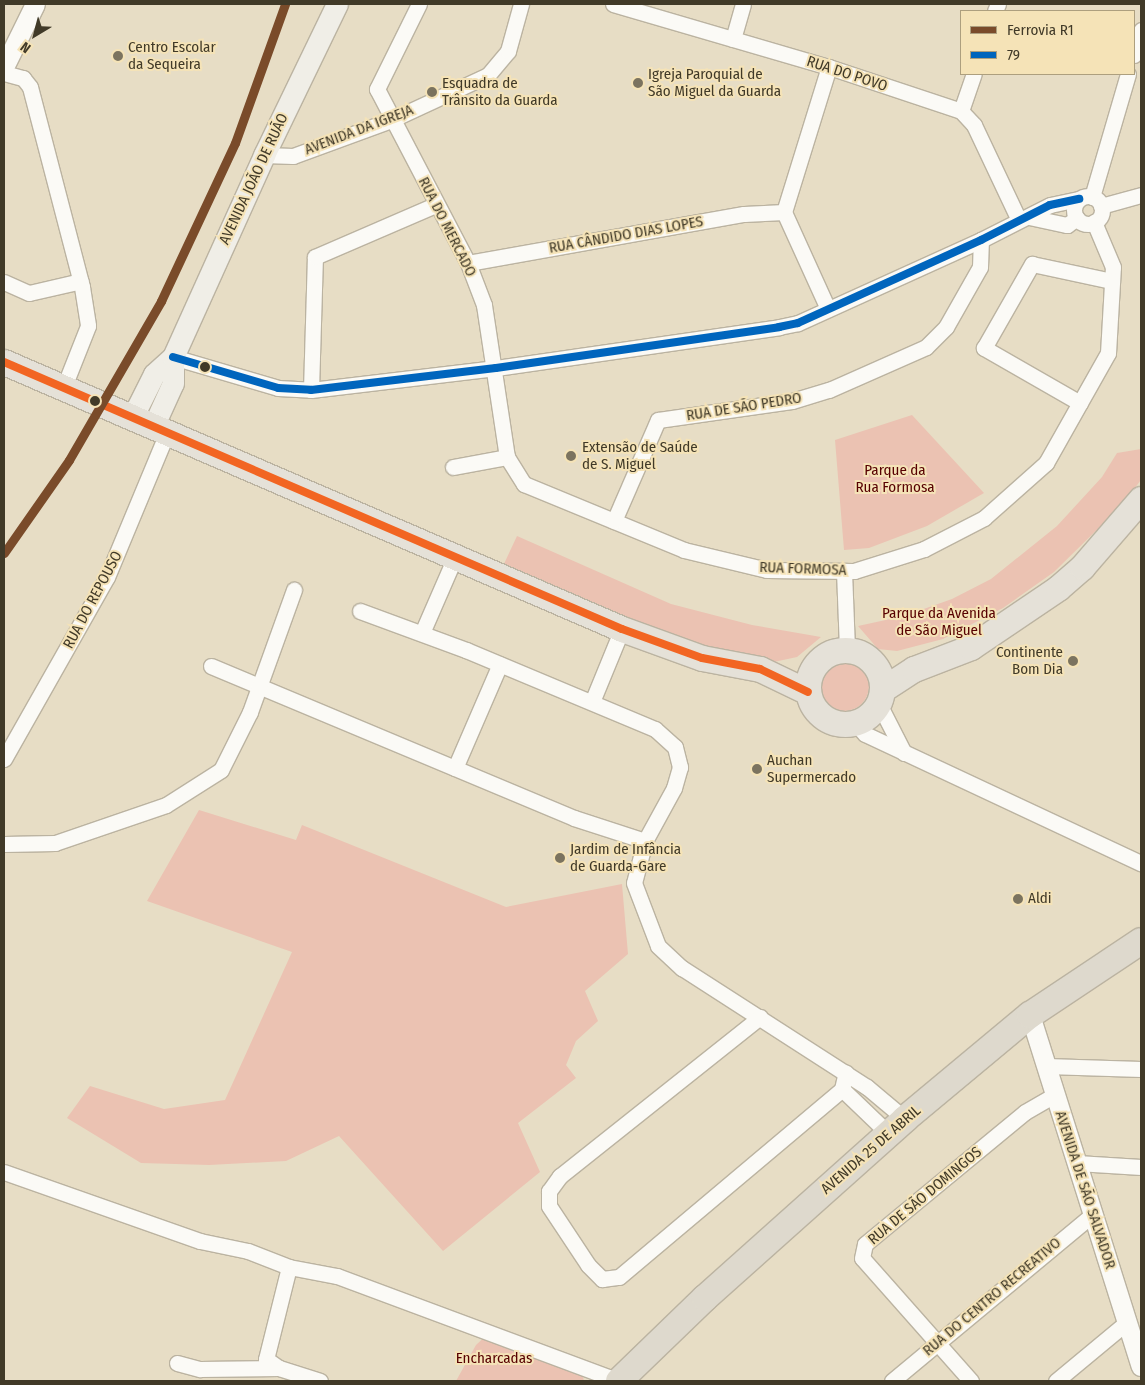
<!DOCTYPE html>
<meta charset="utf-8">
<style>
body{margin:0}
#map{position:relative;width:1145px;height:1385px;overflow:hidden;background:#e7ddc5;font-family:"Fira Sans Condensed",sans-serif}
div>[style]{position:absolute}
.green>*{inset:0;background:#ebc2b2}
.round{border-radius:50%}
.roads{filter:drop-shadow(1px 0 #bbb3a1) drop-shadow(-1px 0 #bbb3a1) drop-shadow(0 1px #bbb3a1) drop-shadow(0 -1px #bbb3a1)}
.minor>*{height:15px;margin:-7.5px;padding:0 7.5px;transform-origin:7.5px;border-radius:7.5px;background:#fbfaf6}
.minor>.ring{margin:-7.5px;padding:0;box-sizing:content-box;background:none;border:15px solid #fbfaf6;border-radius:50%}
.tertiary>*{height:19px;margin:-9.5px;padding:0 9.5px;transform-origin:9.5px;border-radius:9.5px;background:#fbfaf6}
.secondary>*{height:21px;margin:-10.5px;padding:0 10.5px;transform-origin:10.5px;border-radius:10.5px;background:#f0eee7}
.primary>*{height:25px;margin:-12.5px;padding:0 12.5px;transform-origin:12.5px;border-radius:12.5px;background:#e5e1d8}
.primary>.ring{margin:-12.5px;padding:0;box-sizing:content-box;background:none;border:25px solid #e5e1d8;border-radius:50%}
.trunk>*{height:26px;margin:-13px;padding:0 13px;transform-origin:13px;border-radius:13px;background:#ded9cd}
.bus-1>*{height:8px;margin:-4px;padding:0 4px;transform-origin:4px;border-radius:4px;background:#0065bd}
.bus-2>*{height:8px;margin:-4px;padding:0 4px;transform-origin:4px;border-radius:4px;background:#f26522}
.rail-1>*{height:9px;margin:-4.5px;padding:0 4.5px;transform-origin:4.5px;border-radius:4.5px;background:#7a4b2a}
.dots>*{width:14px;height:14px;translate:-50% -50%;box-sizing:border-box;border:2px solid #f5e3b7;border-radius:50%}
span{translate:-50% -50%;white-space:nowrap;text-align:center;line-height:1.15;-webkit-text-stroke:4px #f5e3b7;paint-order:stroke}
.poi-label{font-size:15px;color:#413a28}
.left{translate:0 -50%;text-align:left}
.right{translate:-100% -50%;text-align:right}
.street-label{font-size:15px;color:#413a28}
.park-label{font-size:15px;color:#570001}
.frame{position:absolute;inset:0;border:5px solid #413a28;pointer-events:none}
.legend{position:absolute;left:960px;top:10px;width:175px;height:65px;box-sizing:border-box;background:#f5e3b7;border:1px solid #ad9f7e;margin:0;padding:6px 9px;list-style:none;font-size:15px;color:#413a28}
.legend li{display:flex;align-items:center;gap:10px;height:25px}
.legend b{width:25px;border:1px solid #ad9f7e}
.north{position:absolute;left:10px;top:10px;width:50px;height:50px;-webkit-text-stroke:4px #f5e3b7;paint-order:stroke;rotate:217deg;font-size:14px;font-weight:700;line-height:20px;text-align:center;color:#413a28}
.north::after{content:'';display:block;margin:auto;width:18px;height:22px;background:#413a28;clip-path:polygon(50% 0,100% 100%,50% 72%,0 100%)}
</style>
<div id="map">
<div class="green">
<i style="clip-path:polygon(912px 415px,984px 493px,927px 526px,869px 548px,844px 550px,835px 440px)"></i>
<i style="clip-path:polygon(1141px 449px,1141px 480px,1119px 508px,1054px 572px,1003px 608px,943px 639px,897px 651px,878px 649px,858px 626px,904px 616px,952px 599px,991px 579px,1057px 526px,1102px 477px,1117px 453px)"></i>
<i style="clip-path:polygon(517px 536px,671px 604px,752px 625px,821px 637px,797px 657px,769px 663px,701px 653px,503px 566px)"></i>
<i class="round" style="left:819px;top:661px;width:50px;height:50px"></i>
<i style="clip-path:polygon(199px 810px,296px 840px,302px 825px,506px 907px,622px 884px,628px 954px,585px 991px,598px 1021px,576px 1041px,566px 1065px,576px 1078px,518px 1123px,540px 1172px,443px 1251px,339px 1136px,286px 1161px,209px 1165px,141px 1163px,67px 1118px,90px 1086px,164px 1109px,225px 1100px,292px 952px,147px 901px)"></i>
<i style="clip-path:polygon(489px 1333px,580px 1366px,584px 1381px,456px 1381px,476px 1345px)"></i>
</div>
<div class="roads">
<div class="minor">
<i style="left:419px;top:4px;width:95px;rotate:116.3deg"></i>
<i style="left:377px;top:89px;width:196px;rotate:62.4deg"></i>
<i style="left:468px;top:263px;width:45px;rotate:69.1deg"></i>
<i style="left:484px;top:305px;width:154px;rotate:81.4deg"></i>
<i style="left:507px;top:457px;width:32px;rotate:58deg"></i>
<i style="left:524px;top:484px;width:173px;rotate:22.4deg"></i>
<i style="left:684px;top:550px;width:85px;rotate:13.5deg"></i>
<i style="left:767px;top:570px;width:87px;rotate:0.7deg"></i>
<i style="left:854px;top:571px;width:73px;rotate:-17.4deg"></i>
<i style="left:924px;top:549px;width:68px;rotate:-27.3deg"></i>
<i style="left:984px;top:518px;width:83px;rotate:-41.6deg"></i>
<i style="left:1046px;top:463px;width:126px;rotate:-60.6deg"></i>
<i style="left:1108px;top:353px;width:86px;rotate:-86.7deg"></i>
<i style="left:1113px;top:267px;width:49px;rotate:-112.9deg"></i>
<i style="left:613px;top:4px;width:225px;rotate:16.3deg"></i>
<i style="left:829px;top:67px;width:139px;rotate:18.4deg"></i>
<i style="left:961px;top:111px;width:19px;rotate:47deg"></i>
<i style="left:974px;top:125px;width:105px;rotate:64.7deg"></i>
<i style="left:995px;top:11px;width:8px;rotate:-67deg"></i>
<i style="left:733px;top:39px;width:36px;rotate:-74deg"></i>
<i style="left:1134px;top:55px;width:26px;rotate:-74deg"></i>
<i style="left:4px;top:73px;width:20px;rotate:15deg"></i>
<i style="left:23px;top:78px;width:11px;rotate:52deg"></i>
<i style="left:30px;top:87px;width:207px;rotate:75.4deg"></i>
<i style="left:82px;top:287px;width:39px;rotate:81deg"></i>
<i style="left:88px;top:326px;width:68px;rotate:111.6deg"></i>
<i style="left:961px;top:111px;width:39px;rotate:-71deg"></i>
<i style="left:264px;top:155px;width:29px;rotate:2deg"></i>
<i style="left:293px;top:156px;width:104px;rotate:-20.2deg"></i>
<i style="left:391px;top:120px;width:107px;rotate:-24.9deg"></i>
<i style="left:488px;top:75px;width:31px;rotate:-50deg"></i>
<i style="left:508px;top:51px;width:49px;rotate:-74.5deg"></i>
<i class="ring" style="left:1074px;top:196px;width:13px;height:13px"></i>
<i style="left:1092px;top:197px;width:128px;rotate:-73.7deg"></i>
<i style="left:1101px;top:206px;width:41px;rotate:-15.4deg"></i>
<i style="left:1029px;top:217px;width:39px;rotate:12deg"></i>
<i style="left:1067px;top:225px;width:12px;rotate:-35deg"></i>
<i style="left:468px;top:263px;width:280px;rotate:-10.1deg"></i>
<i style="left:744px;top:214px;width:40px;rotate:-2.9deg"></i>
<i style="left:4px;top:282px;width:27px;rotate:24deg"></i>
<i style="left:29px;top:293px;width:53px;rotate:-13deg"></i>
<i style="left:828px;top:309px;width:107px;rotate:-114.4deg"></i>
<i style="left:784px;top:212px;width:152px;rotate:-72.8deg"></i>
<i style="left:173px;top:357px;width:109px;rotate:16.4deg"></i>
<i style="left:278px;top:388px;width:33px;rotate:3deg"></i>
<i style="left:311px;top:390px;width:186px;rotate:-6.8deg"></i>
<i style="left:496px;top:368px;width:286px;rotate:-8.2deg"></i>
<i style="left:779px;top:327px;width:19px;rotate:-12deg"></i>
<i style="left:798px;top:323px;width:201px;rotate:-24.4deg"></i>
<i style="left:981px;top:240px;width:77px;rotate:-26.9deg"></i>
<i style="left:1050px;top:205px;width:30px;rotate:-12deg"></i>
<i style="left:311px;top:390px;width:133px;rotate:-88.3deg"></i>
<i style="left:315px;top:257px;width:131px;rotate:-23.4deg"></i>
<i style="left:1080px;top:403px;width:111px;rotate:-150.2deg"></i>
<i style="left:984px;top:348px;width:97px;rotate:-60.3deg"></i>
<i style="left:1032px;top:264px;width:82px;rotate:12deg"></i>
<i style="left:453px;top:467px;width:55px;rotate:-10.5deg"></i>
<i style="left:614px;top:521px;width:110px;rotate:-66.5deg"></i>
<i style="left:658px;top:420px;width:135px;rotate:-8.1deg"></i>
<i style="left:792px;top:401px;width:39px;rotate:-17deg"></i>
<i style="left:829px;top:390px;width:106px;rotate:-23.9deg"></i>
<i style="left:926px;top:347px;width:28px;rotate:-45deg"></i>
<i style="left:946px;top:327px;width:69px;rotate:-60.5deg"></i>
<i style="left:980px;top:267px;width:27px;rotate:-88deg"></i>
<i style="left:844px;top:571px;width:79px;rotate:87.8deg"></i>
<i style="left:360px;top:611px;width:113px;rotate:20.2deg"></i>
<i style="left:466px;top:650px;width:205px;rotate:22.7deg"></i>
<i style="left:655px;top:729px;width:27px;rotate:42deg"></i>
<i style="left:675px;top:747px;width:21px;rotate:76deg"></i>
<i style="left:680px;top:767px;width:22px;rotate:106deg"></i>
<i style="left:674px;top:788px;width:60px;rotate:118.7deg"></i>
<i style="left:645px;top:841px;width:43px;rotate:104.7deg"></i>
<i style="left:634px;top:883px;width:67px;rotate:69.1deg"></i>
<i style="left:658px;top:946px;width:33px;rotate:43deg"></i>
<i style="left:682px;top:968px;width:220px;rotate:32.8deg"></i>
<i style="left:867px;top:1087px;width:50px;rotate:40.1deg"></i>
<i style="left:422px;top:633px;width:83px;rotate:-66.5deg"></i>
<i style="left:211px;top:666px;width:394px;rotate:22.7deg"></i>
<i style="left:574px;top:818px;width:75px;rotate:17.9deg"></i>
<i style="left:592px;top:702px;width:79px;rotate:-67.7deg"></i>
<i style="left:879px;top:704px;width:55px;rotate:63deg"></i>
<i style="left:856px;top:724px;width:13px;rotate:48deg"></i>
<i style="left:865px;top:734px;width:305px;rotate:25.1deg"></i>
<i style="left:4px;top:759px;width:209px;rotate:-60.5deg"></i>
<i style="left:107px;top:577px;width:156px;rotate:-67.4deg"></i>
<i style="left:455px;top:768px;width:113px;rotate:-66.6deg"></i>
<i style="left:4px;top:844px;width:51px;rotate:-1.1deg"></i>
<i style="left:55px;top:843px;width:117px;rotate:-18.9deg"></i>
<i style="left:166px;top:805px;width:65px;rotate:-32.5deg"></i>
<i style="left:221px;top:770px;width:65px;rotate:-63.4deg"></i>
<i style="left:250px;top:712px;width:130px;rotate:-70.2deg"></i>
<i style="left:760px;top:1017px;width:256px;rotate:141.5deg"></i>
<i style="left:560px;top:1176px;width:19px;rotate:126deg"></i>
<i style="left:549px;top:1191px;width:15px;rotate:90deg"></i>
<i style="left:549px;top:1206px;width:71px;rotate:56.5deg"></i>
<i style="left:588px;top:1265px;width:20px;rotate:45deg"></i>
<i style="left:602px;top:1279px;width:17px;rotate:-7deg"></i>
<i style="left:619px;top:1277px;width:292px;rotate:-40.1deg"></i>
<i style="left:842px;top:1089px;width:17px;rotate:-77deg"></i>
<i style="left:1046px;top:1066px;width:95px;rotate:1.8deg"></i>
<i style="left:842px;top:1089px;width:65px;rotate:43.8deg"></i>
<i style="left:1077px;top:1163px;width:64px;rotate:3.6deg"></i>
<i style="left:4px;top:1172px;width:208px;rotate:19.4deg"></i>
<i style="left:200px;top:1241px;width:49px;rotate:11.8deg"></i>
<i style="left:248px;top:1251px;width:44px;rotate:21.3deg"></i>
<i style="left:289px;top:1267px;width:49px;rotate:10.6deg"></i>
<i style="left:337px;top:1276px;width:301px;rotate:20.4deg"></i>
<i style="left:289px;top:1267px;width:95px;rotate:104deg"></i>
<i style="left:266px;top:1359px;width:16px;rotate:35deg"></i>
<i style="left:279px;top:1368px;width:43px;rotate:17.6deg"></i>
<i style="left:177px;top:1363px;width:24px;rotate:15deg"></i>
<i style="left:200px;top:1369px;width:79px;rotate:-0.7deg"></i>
<i style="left:892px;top:1381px;width:261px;rotate:-39.7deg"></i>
<i style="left:971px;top:1381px;width:164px;rotate:-131.5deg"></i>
<i style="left:862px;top:1258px;width:14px;rotate:-78deg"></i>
<i style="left:865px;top:1244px;width:207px;rotate:-39.5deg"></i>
<i style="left:1025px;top:1112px;width:34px;rotate:-30deg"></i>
<i style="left:1056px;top:1381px;width:92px;rotate:-39.7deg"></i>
</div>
<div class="tertiary">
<i style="left:4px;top:67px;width:70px;rotate:-63.8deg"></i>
<i style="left:1030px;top:1015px;width:368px;rotate:72.5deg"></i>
</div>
<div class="secondary">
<i style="left:132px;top:418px;width:49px;rotate:-63.4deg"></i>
<i style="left:154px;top:374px;width:25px;rotate:-42deg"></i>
<i style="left:153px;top:427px;width:48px;rotate:-65.6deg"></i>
<i style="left:173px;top:383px;width:26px;rotate:-90deg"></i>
<i style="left:173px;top:357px;width:222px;rotate:-65.7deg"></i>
<i style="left:264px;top:155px;width:168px;rotate:-64.2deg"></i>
</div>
<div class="primary">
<i style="left:4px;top:362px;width:673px;rotate:23.37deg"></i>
<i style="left:622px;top:629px;width:85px;rotate:19.9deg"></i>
<i style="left:702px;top:658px;width:59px;rotate:10.7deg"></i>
<i style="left:760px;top:669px;width:53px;rotate:25.6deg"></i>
<i class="ring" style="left:808px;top:650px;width:49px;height:49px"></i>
<i style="left:883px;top:689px;width:37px;rotate:-33deg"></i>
<i style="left:914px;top:669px;width:61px;rotate:-21.1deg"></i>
<i style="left:971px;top:647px;width:105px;rotate:-34.1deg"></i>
<i style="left:1058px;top:588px;width:32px;rotate:-41deg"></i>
<i style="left:1082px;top:567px;width:90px;rotate:-49.1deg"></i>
</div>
<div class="trunk">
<i style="left:619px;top:1381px;width:120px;rotate:-44deg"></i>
<i style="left:705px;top:1298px;width:268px;rotate:-41.8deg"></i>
<i style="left:905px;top:1119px;width:163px;rotate:-39.8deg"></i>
<i style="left:1030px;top:1015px;width:133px;rotate:-33.7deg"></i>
</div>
</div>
<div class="bus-1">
<i style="left:173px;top:357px;width:109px;rotate:16.4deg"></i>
<i style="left:278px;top:388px;width:33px;rotate:3deg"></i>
<i style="left:311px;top:390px;width:186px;rotate:-6.8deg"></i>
<i style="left:496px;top:368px;width:286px;rotate:-8.2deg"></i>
<i style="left:779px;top:327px;width:19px;rotate:-12deg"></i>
<i style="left:798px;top:323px;width:201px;rotate:-24.4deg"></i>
<i style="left:981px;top:240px;width:77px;rotate:-26.9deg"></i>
<i style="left:1050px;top:205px;width:30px;rotate:-12deg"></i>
</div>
<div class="bus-2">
<i style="left:4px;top:362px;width:673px;rotate:23.37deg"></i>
<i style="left:622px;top:629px;width:85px;rotate:19.9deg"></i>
<i style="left:702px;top:658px;width:59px;rotate:10.7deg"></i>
<i style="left:760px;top:669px;width:53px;rotate:25.6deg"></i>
</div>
<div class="rail-1">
<i style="left:4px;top:553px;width:113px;rotate:-55deg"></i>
<i style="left:69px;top:460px;width:184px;rotate:-59.9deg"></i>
<i style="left:161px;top:301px;width:174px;rotate:-64.9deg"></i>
<i style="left:235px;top:143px;width:148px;rotate:-70.2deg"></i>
</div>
<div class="dots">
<i style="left:118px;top:56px;background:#7b735f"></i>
<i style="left:638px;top:83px;background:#7b735f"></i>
<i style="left:432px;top:92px;background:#7b735f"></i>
<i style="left:205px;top:367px;background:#413a28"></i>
<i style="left:95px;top:401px;background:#413a28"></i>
<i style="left:571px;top:456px;background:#7b735f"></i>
<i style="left:1073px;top:661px;background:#7b735f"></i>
<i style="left:757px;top:769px;background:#7b735f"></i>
<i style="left:560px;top:858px;background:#7b735f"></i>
<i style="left:1018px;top:899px;background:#7b735f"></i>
</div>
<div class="poi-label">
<span class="left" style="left:128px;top:56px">Centro Escolar<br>da Sequeira</span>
<span class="left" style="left:648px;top:83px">Igreja Paroquial de<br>São Miguel da Guarda</span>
<span class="left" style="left:442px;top:92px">Esquadra de<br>Trânsito da Guarda</span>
<span class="left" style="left:582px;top:456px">Extensão de Saúde<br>de S. Miguel</span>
<span class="right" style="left:1063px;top:661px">Continente<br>Bom Dia</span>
<span class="left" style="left:767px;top:769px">Auchan<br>Supermercado</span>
<span class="left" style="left:570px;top:858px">Jardim de Infância<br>de Guarda-Gare</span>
<span class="left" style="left:1028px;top:899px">Aldi</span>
</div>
<div class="street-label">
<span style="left:847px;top:74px;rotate:18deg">RUA DO POVO</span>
<span style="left:359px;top:130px;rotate:-21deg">AVENIDA DA IGREJA</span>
<span style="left:254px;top:179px;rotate:-65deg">AVENIDA JOÃO DE RUÃO</span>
<span style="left:447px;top:227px;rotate:63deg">RUA DO MERCADO</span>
<span style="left:626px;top:235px;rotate:-10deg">RUA CÂNDIDO DIAS LOPES</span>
<span style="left:744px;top:407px;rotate:-9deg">RUA DE SÃO PEDRO</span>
<span style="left:803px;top:569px;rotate:2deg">RUA FORMOSA</span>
<span style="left:93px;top:600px;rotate:-62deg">RUA DO REPOUSO</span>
<span style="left:871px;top:1150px;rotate:-41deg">AVENIDA 25 DE ABRIL</span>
<span style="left:1085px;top:1190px;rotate:72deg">AVENIDA DE SÃO SALVADOR</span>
<span style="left:925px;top:1196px;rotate:-40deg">RUA DE SÃO DOMINGOS</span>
<span style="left:992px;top:1297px;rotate:-40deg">RUA DO CENTRO RECREATIVO</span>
</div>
<div class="park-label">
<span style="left:895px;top:479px">Parque da<br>Rua Formosa</span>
<span style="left:939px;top:622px">Parque da Avenida<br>de São Miguel</span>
<span style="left:494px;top:1359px">Encharcadas</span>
</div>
<div class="frame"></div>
<ul class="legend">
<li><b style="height:6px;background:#7a4b2a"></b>Ferrovia R1</li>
<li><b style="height:6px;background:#0065bd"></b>79</li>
</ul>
<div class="north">N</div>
</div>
